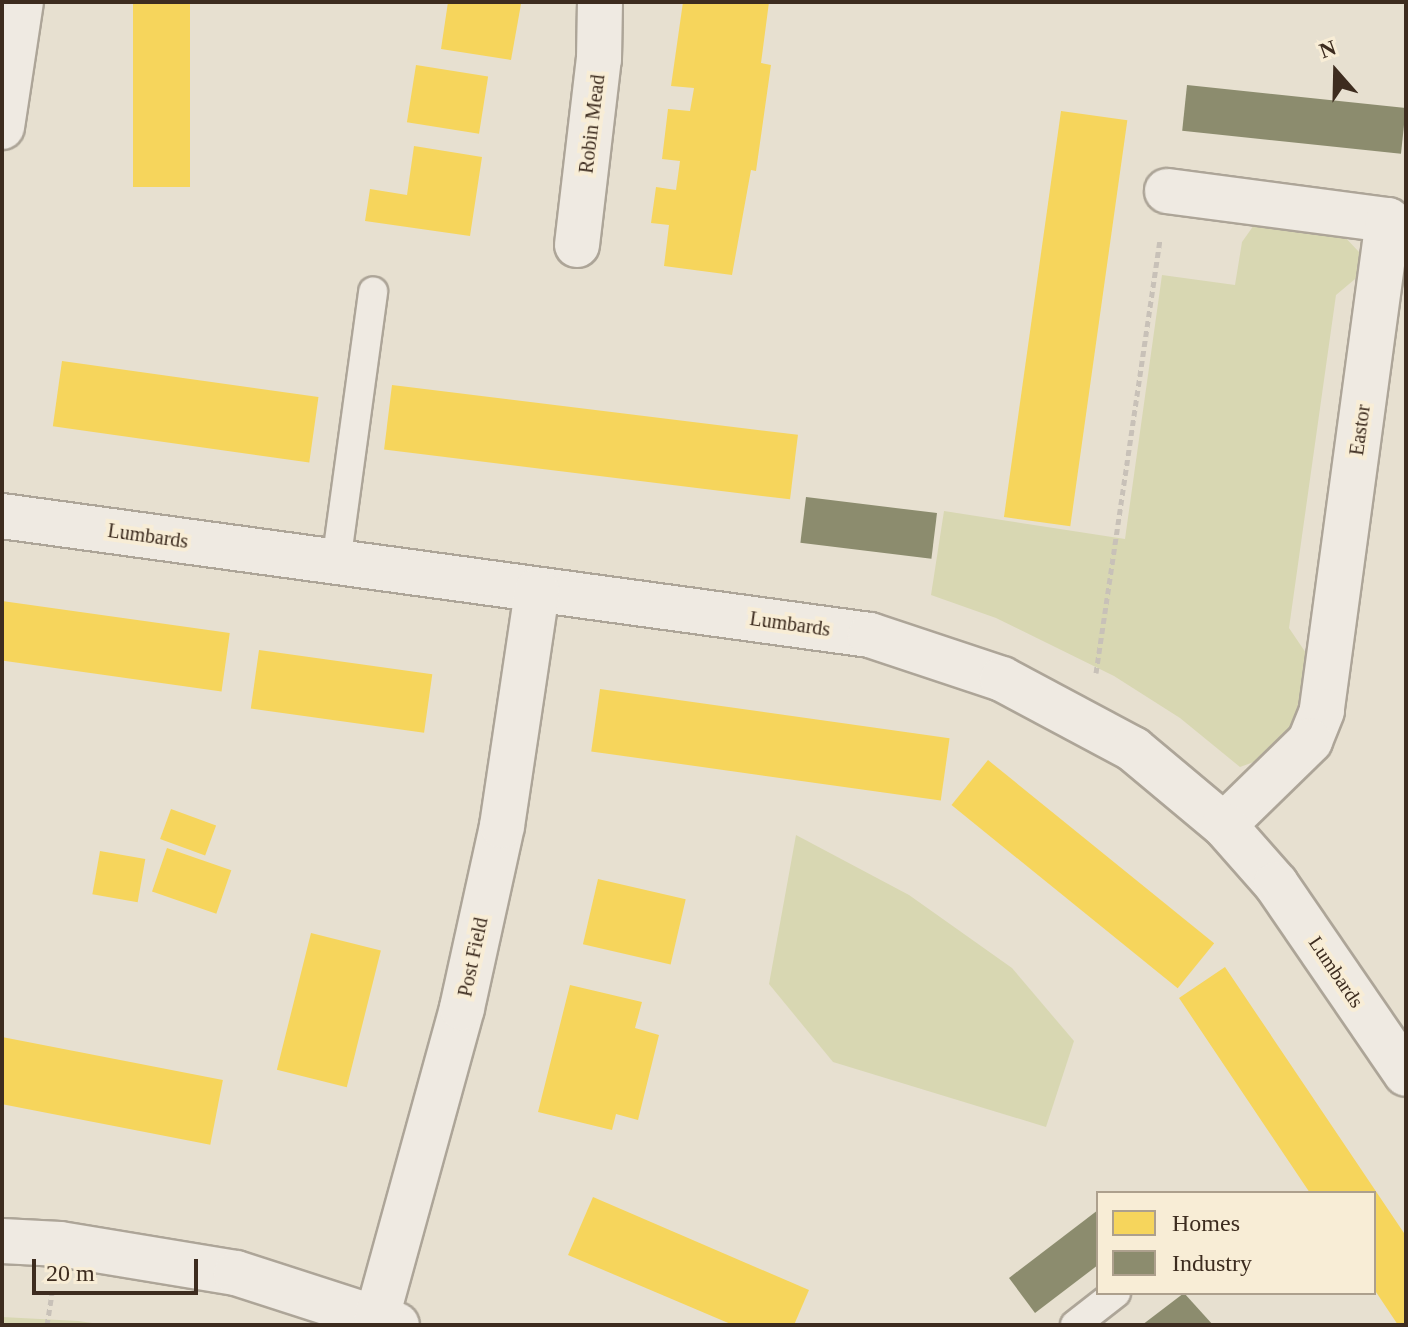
<!DOCTYPE html>
<style>
body{margin:0}
#map{position:relative;width:1408px;height:1327px;overflow:hidden;background:#e7e0d0;font-family:Georgia,serif}
div>[style]{position:absolute}
.green>*{inset:0;background:#d8d7b2}
.homes>*{inset:0;background:#f6d55c;transform-origin:0 0}
.industry>*{inset:0;background:#8c8c6e;transform-origin:0 0}
.path>*{height:5px;margin-top:-2.5px;transform-origin:0;background:repeating-linear-gradient(90deg,#c8c1b8 0 6px,transparent 0 10px)}
.roads{filter:drop-shadow(2px 0 #ada598) drop-shadow(-2px 0 #ada598) drop-shadow(0 2px #ada598) drop-shadow(0 -2px #ada598)}
.service>*{height:28px;margin:-14px;padding:0 14px;transform-origin:14px;border-radius:14px;background:#efeae2}
.minor>*{height:44px;margin:-22px;padding:0 22px;transform-origin:22px;border-radius:22px;background:#efeae2}
span{translate:-50% -50%;white-space:nowrap;text-align:center;line-height:1.15;-webkit-text-stroke:8px #f8edd6;paint-order:stroke}
.street-label{font-size:20px;color:#3d2c1f}
.frame{position:absolute;inset:0;border:4px solid #3d2c1f;pointer-events:none}
.legend{position:absolute;left:1096px;top:1191px;width:280px;height:104px;box-sizing:border-box;background:#f8edd6;border:2px solid #ada08d;margin:0;padding:10px 14px;list-style:none;font-size:24px;color:#3d2c1f}
.legend li{display:flex;align-items:center;gap:16px;height:40px}
.legend b{width:40px;border:2px solid #ada08d}
.north{position:absolute;left:1296px;top:32px;width:80px;height:80px;-webkit-text-stroke:6px #f8edd6;paint-order:stroke;rotate:340deg;font-size:22px;font-weight:700;line-height:32px;text-align:center;color:#3d2c1f}
.north::after{content:'';display:block;margin:auto;width:28px;height:36px;background:#3d2c1f;clip-path:polygon(50% 0,100% 100%,50% 72%,0 100%)}
.scale{position:absolute;left:32px;top:1259px;width:166px;height:36px;box-sizing:border-box;border:4px solid #3d2c1f;border-top:0;padding-left:10px;font-size:24px;line-height:28px;white-space:nowrap;color:#3d2c1f;-webkit-text-stroke:6px #f8edd6;paint-order:stroke}
</style>
<div id="map">
<div class="green">
<i style="clip-path:polygon(1254px 225px,1341px 233px,1359px 252px,1361px 274px,1336px 295px,1289px 628px,1310px 659px,1302px 712px,1273px 755px,1240px 767px,1180px 718px,1114px 676px,996px 618px,931px 595px,944px 511px,1125px 539px,1162px 275px,1235px 285px,1242px 242px)"></i>
<i style="clip-path:polygon(796px 835px,909px 895px,1012px 968px,1074px 1041px,1046px 1127px,833px 1062px,769px 984px)"></i>
<i style="clip-path:polygon(2px 1317px,78px 1321px,107px 1325px,2px 1325px)"></i>
</div>
<div class="homes">
<i style="left:133px;top:2px;width:57px;height:185px"></i>
<i style="clip-path:polygon(448px 2px,521px 4px,511px 60px,441px 49px)"></i>
<i style="clip-path:polygon(683px 2px,769px 2px,761px 63px,771px 65px,756px 171px,751px 170px,732px 275px,664px 266px,669px 225px,651px 223px,656px 187px,676px 190px,680px 161px,662px 159px,668px 109px,690px 111px,694px 88px,671px 86px)"></i>
<i style="left:416px;top:65px;width:73px;height:58px;rotate:9deg"></i>
<i style="left:1061px;top:111px;width:67px;height:410px;rotate:8deg"></i>
<i style="clip-path:polygon(414px 146px,482px 157px,470px 236px,365px 221px,370px 189px,407px 195px)"></i>
<i style="left:62px;top:361px;width:259px;height:66px;rotate:8deg"></i>
<i style="left:392px;top:385px;width:409px;height:65px;rotate:7deg"></i>
<i style="left:2px;top:601px;width:230px;height:59px;rotate:8deg"></i>
<i style="left:259px;top:650px;width:175px;height:59px;rotate:8deg"></i>
<i style="left:600px;top:689px;width:353px;height:63px;rotate:8deg"></i>
<i style="left:988px;top:760px;width:291px;height:58px;rotate:39deg"></i>
<i style="left:171px;top:809px;width:48px;height:32px;rotate:20deg"></i>
<i style="left:167px;top:848px;width:68px;height:46px;rotate:19deg"></i>
<i style="left:100px;top:851px;width:46px;height:44px;rotate:10deg"></i>
<i style="left:598px;top:879px;width:90px;height:67px;rotate:13deg"></i>
<i style="left:311px;top:933px;width:72px;height:141px;rotate:14deg"></i>
<i style="clip-path:polygon(1225px 967px,1406px 1236px,1406px 1325px,1398px 1325px,1374px 1289px,1374px 1193px,1310px 1193px,1179px 998px)"></i>
<i style="clip-path:polygon(570px 985px,642px 1002px,635px 1028px,659px 1035px,638px 1120px,616px 1114px,612px 1130px,538px 1112px)"></i>
<i style="left:2px;top:1037px;width:225px;height:66px;rotate:11deg"></i>
<i style="clip-path:polygon(593px 1197px,809px 1290px,794px 1325px,733px 1325px,568px 1255px)"></i>
</div>
<div class="industry">
<i style="left:1187px;top:85px;width:220px;height:46px;rotate:6deg"></i>
<i style="left:806px;top:497px;width:132px;height:46px;rotate:7deg"></i>
<i style="clip-path:polygon(1098px 1210px,1098px 1265px,1035px 1313px,1009px 1278px)"></i>
<i style="clip-path:polygon(1184px 1293px,1213px 1325px,1142px 1325px)"></i>
</div>
<div class="path">
<i style="left:1096px;top:673px;width:439px;rotate:-81.6deg"></i>
<i style="left:47px;top:1325px;width:31px;rotate:-81deg"></i>
</div>
<div class="roads">
<div class="service">
<i style="left:336px;top:563px;width:274px;rotate:-82.2deg"></i>
<i style="left:1075px;top:1325px;width:52px;rotate:-38deg"></i>
</div>
<div class="minor">
<i style="left:2px;top:127px;width:126px;rotate:-81.4deg"></i>
<i style="left:1167px;top:191px;width:223px;rotate:7.5deg"></i>
<i style="left:1388px;top:220px;width:495px;rotate:97.7deg"></i>
<i style="left:1322px;top:711px;width:32px;rotate:112deg"></i>
<i style="left:1310px;top:741px;width:120px;rotate:135.7deg"></i>
<i style="left:577px;top:245px;width:187px;rotate:-83.3deg"></i>
<i style="left:599px;top:59px;width:57px;rotate:-89deg"></i>
<i style="left:2px;top:516px;width:876px;rotate:7.81deg"></i>
<i style="left:870px;top:635px;width:139px;rotate:18.4deg"></i>
<i style="left:1002px;top:679px;width:149px;rotate:28.1deg"></i>
<i style="left:1133px;top:749px;width:119px;rotate:39.9deg"></i>
<i style="left:1224px;top:825px;width:79px;rotate:48.6deg"></i>
<i style="left:1276px;top:884px;width:230px;rotate:55.6deg"></i>
<i style="left:2px;top:1241px;width:58px;rotate:3deg"></i>
<i style="left:60px;top:1244px;width:178px;rotate:9.4deg"></i>
<i style="left:236px;top:1273px;width:169px;rotate:17.9deg"></i>
<i style="left:377px;top:1317px;width:320px;rotate:-74.6deg"></i>
<i style="left:462px;top:1008px;width:186px;rotate:-77.6deg"></i>
<i style="left:502px;top:826px;width:238px;rotate:-81.5deg"></i>
</div>
</div>
<div class="street-label">
<span style="left:592px;top:124px;rotate:-83deg">Robin Mead</span>
<span style="left:1360px;top:430px;rotate:-82deg">Eastor</span>
<span style="left:148px;top:536px;rotate:8deg">Lumbards</span>
<span style="left:790px;top:624px;rotate:8deg">Lumbards</span>
<span style="left:473px;top:957px;rotate:-78deg">Post Field</span>
<span style="left:1336px;top:972px;rotate:56deg">Lumbards</span>
</div>
<div class="frame"></div>
<ul class="legend">
<li><b style="height:22px;background:#f6d55c"></b>Homes</li>
<li><b style="height:22px;background:#8c8c6e"></b>Industry</li>
</ul>
<div class="north">N</div>
<div class="scale">20 m</div>
</div>
